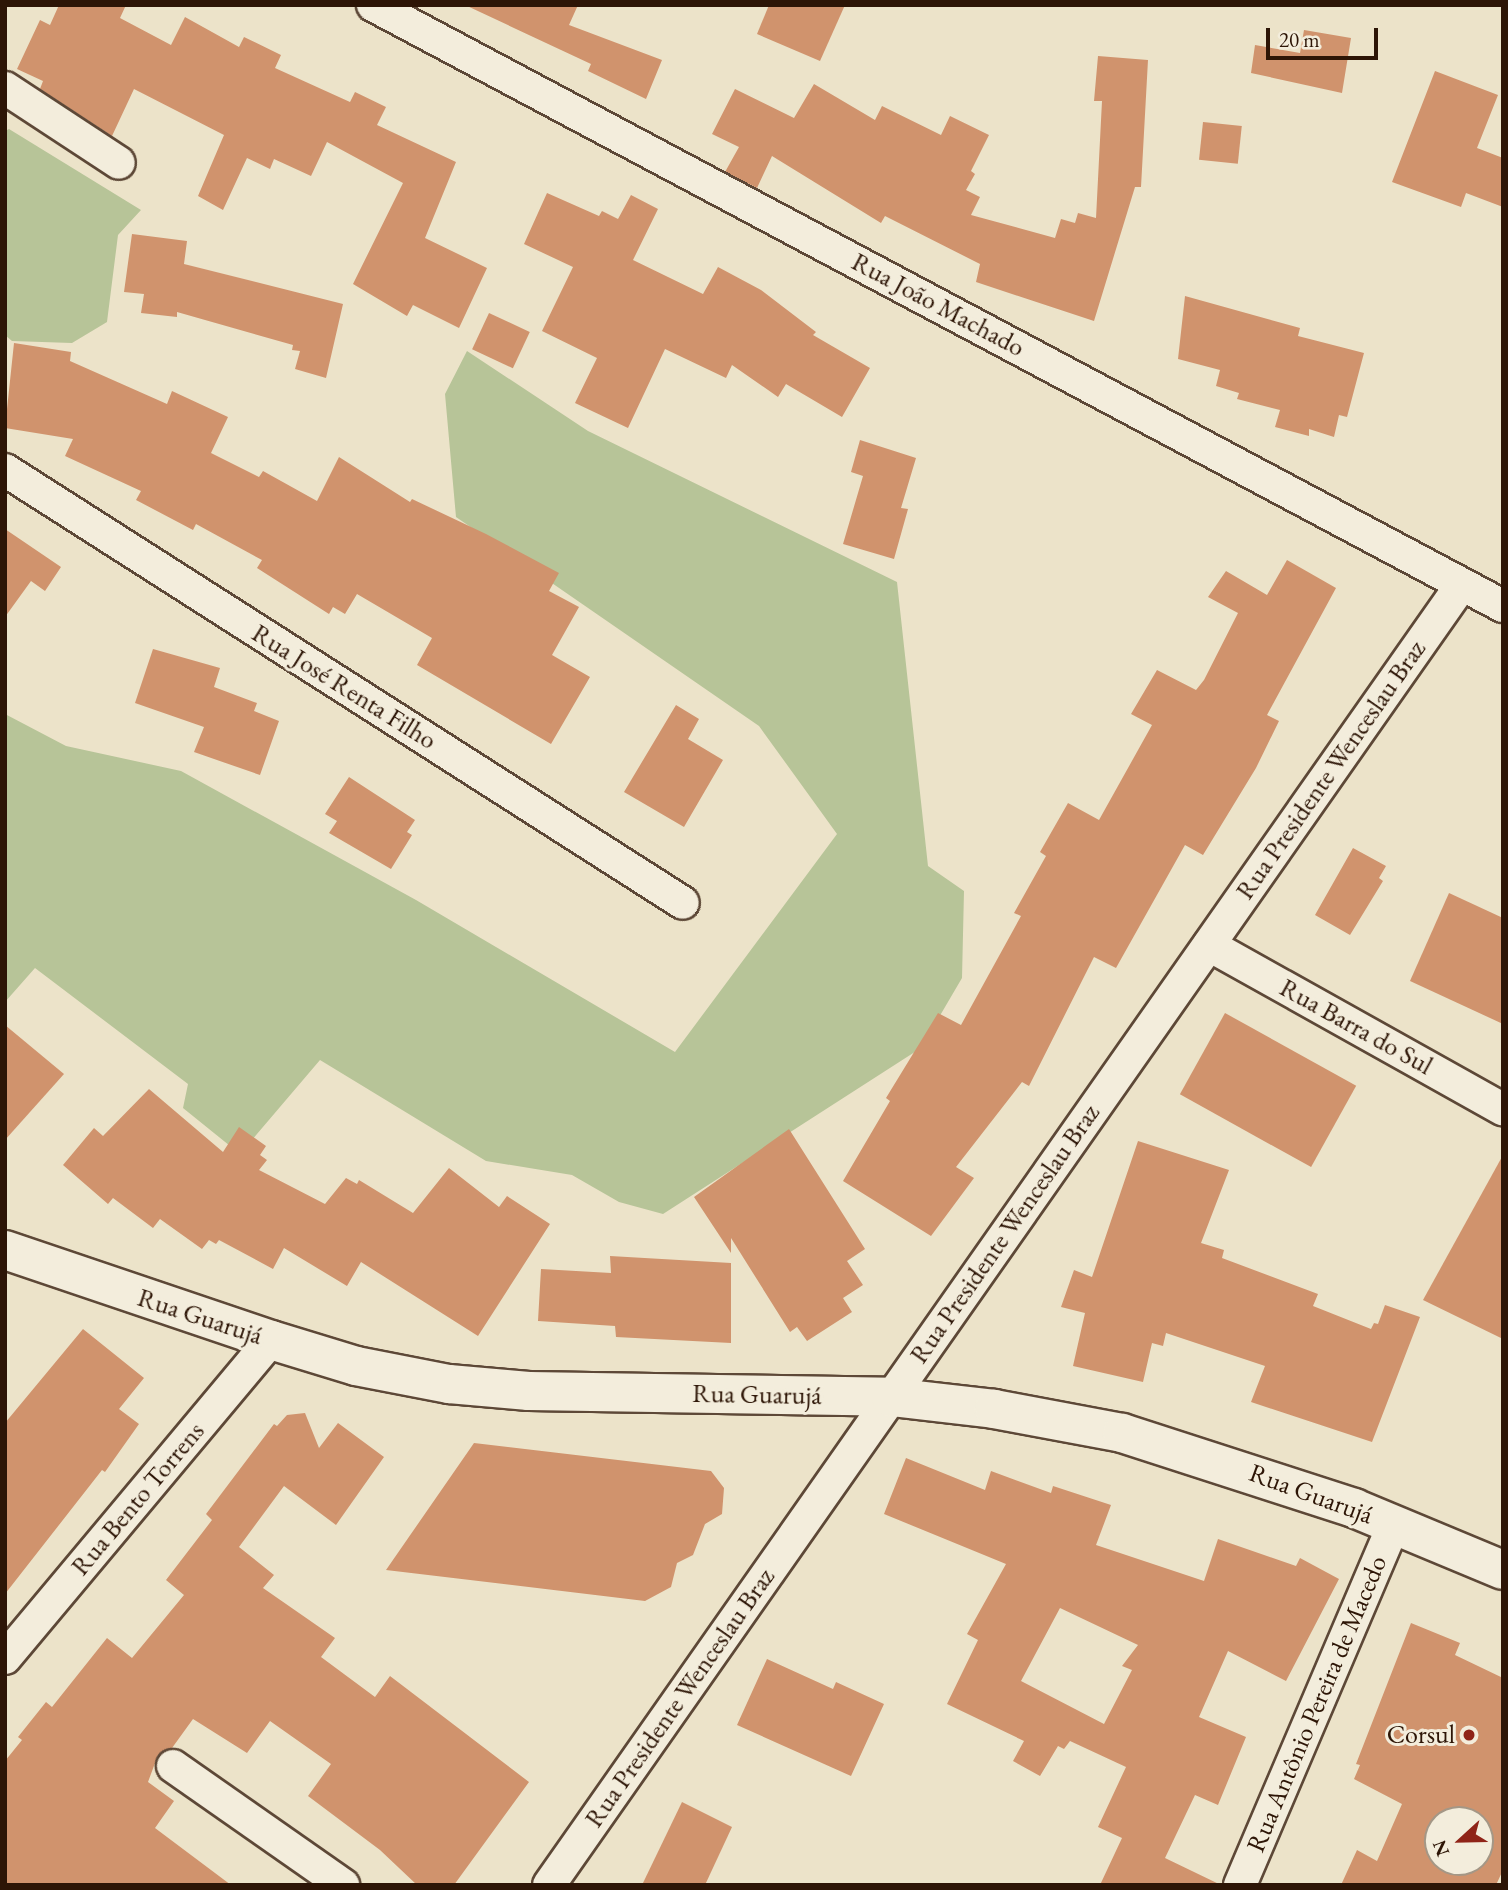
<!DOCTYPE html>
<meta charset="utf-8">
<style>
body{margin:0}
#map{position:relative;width:1508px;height:1890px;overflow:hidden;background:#ece3c9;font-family:"EB Garamond",serif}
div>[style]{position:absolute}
.green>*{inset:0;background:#b7c498}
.building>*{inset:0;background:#d0936d;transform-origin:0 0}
.roads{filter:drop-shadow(2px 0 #5d4837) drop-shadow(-2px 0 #5d4837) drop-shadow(0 2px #5d4837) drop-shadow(0 -2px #5d4837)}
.minor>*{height:32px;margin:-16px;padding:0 16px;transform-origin:16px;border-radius:16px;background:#f3eddc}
.tertiary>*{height:38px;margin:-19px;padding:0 19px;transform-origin:19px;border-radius:19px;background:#f3eddc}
.dots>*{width:19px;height:19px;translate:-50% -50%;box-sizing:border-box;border:4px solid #f3eddc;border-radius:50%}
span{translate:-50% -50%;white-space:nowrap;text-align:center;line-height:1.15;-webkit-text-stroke:6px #f3eddc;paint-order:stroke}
.street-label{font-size:26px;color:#2d1506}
.poi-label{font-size:26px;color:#2d1506}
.right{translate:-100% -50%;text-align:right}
.frame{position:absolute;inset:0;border:7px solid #2d1506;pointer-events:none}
.north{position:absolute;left:1424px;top:1806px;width:70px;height:70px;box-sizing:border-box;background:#f3eddc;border:2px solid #a49786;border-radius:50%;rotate:248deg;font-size:19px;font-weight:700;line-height:28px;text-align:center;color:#2d1506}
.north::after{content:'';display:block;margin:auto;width:24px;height:32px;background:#8f2418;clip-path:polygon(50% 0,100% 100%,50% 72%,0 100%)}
.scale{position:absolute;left:1266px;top:28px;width:112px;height:32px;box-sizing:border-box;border:4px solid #2d1506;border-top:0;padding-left:9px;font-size:21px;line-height:24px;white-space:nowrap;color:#2d1506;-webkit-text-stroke:5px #f3eddc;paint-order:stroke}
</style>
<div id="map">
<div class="green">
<i style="clip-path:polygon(9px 129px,141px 210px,118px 235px,107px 322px,72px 343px,12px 341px,5px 335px,5px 131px)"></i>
<i style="clip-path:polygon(467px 351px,588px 431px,897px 582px,928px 866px,964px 891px,962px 978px,921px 1048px,663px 1214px,619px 1202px,572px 1175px,486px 1161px,320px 1060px,240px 1154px,183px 1108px,188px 1084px,35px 968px,5px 1002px,5px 714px,66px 746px,181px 771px,416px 900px,675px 1052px,837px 834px,759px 726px,456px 517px,445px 394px)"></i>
</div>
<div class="building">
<i style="clip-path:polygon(59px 5px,126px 5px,120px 18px,171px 45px,185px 17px,239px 47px,244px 37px,281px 55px,275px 68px,350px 102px,355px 92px,386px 107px,377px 125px,456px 162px,425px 238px,487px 268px,459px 328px,413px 305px,407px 316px,353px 284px,403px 183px,327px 142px,311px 176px,274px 159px,270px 169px,247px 158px,223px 210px,198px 196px,224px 135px,134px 89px,112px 136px,40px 89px,43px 81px,17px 69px,40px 20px,50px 25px)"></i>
<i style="clip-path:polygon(465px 5px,578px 5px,569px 25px,662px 60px,646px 99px,588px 71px,591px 64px)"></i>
<i style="clip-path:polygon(769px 5px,845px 5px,820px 61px,757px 34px)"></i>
<i style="clip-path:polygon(1304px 30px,1351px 38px,1342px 93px,1251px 73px,1255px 45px,1300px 53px)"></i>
<i style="clip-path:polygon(1098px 56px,1148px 60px,1141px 187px,1135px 187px,1094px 321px,976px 282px,980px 264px,885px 216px,881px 223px,772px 156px,757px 188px,725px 172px,739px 147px,712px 134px,735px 89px,794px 118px,814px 84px,875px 120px,882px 106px,941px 135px,950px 116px,989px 135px,971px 171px,975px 174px,966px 190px,980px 197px,971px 215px,1055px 238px,1061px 219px,1075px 223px,1078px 213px,1096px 218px,1102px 101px,1094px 101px)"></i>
<i style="clip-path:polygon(1435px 71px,1498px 95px,1477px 148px,1503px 158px,1503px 207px,1466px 193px,1461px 207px,1392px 182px)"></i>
<i style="left:1203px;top:122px;width:39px;height:38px;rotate:6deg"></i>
<i style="clip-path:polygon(547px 193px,599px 216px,602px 211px,618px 219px,631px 195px,658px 209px,633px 260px,703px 294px,718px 267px,761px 290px,816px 332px,813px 335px,870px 368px,842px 417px,786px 384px,778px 397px,732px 365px,726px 378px,665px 349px,628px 428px,575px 403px,597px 358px,542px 331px,573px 267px,524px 244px)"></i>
<i style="clip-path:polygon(132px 234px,187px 241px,184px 264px,343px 304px,326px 378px,295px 369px,300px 351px,292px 350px,293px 345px,177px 312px,177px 317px,141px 313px,144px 294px,124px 292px)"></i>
<i style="clip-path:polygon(1185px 296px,1300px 328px,1298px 336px,1364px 353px,1347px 417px,1339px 415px,1334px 437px,1309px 429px,1309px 436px,1275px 427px,1280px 410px,1237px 399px,1239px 393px,1216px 386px,1220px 370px,1178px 359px)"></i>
<i style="left:489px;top:313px;width:45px;height:40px;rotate:25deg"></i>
<i style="clip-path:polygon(14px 343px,71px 352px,70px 361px,167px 404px,172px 391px,228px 417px,211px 453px,259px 477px,263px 471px,317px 501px,339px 457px,410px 502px,412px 499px,486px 534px,559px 573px,549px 591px,579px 607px,552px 655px,590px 677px,551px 744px,417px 665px,432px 638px,357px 594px,345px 614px,333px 607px,329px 614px,257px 568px,262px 560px,196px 524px,193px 530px,136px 500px,141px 491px,65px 456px,73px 439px,5px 428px)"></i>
<i style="clip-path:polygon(860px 440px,916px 458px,901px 508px,908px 509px,894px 559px,843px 544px,863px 476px,851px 472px)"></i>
<i style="clip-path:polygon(5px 529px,61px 567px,45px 591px,31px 581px,5px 617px)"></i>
<i style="clip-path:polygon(1287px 560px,1336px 588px,1267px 715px,1279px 721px,1256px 768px,1203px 855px,1185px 845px,1116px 968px,1094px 957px,1029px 1086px,1022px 1082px,956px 1167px,974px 1178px,931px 1236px,843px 1181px,890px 1101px,886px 1098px,938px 1013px,961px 1025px,1021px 916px,1014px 913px,1046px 856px,1040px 852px,1068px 803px,1099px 820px,1152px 725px,1131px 714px,1157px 670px,1196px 690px,1204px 680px,1238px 613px,1208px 597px,1226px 571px,1267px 595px)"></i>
<i style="clip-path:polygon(153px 649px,220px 668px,214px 687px,257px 703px,254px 711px,279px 721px,260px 775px,194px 752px,204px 727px,135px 703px)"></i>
<i style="clip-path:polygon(676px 705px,699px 719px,688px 739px,723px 760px,684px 827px,624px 792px)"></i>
<i style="clip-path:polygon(349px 777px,415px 820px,407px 832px,412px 835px,391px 869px,329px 833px,337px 821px,325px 814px)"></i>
<i style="clip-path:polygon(1353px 848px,1386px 866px,1379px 878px,1383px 881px,1350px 935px,1315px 915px)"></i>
<i style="clip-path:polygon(1449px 893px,1503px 918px,1503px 1024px,1410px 981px)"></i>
<i style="left:1225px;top:1013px;width:150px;height:93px;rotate:29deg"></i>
<i style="clip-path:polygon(5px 1025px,64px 1074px,5px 1140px)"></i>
<i style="clip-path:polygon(149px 1089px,223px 1152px,239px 1127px,266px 1146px,260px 1155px,267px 1160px,259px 1170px,325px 1204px,346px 1178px,357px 1184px,359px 1180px,413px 1213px,449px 1168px,499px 1207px,507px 1196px,550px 1224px,478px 1336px,361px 1262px,347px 1286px,284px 1248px,273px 1269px,219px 1240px,216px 1244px,209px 1240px,202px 1249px,160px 1219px,153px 1228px,113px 1198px,108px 1204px,63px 1165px,94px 1128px,103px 1136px)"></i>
<i style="clip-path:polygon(789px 1129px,865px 1249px,847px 1261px,863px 1285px,843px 1298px,852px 1312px,807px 1341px,797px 1327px,790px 1332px,731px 1238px,731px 1253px,694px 1197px)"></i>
<i style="clip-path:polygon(1138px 1141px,1229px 1170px,1201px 1243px,1224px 1250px,1222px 1258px,1318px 1294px,1313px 1306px,1371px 1329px,1374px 1323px,1378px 1324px,1385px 1305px,1420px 1317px,1372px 1442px,1251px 1402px,1265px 1366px,1166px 1333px,1163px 1346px,1152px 1343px,1143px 1382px,1073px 1366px,1085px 1313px,1061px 1307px,1074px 1270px,1092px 1277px)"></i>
<i style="clip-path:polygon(1503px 1155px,1503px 1339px,1423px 1300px)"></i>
<i style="clip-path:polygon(610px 1256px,731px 1263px,731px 1343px,616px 1337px,615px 1326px,538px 1321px,541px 1269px,611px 1273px)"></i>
<i style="clip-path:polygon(83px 1329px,144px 1378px,119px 1409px,139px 1424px,105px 1472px,102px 1470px,5px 1594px,5px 1423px)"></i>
<i style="clip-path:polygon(305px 1413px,319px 1448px,338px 1423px,384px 1457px,336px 1525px,284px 1486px,239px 1547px,274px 1575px,263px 1588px,335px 1638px,321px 1657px,375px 1697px,390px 1676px,529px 1782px,454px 1885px,417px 1885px,380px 1850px,308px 1796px,331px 1764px,270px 1721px,247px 1753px,193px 1719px,172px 1748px,158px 1755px,148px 1782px,174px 1801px,155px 1828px,231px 1885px,5px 1885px,5px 1761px,22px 1740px,18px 1737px,46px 1702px,52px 1707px,107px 1638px,132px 1658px,184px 1595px,166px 1580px,212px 1520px,206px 1514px,274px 1424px,277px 1426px,287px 1415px)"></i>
<i style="clip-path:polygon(474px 1443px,711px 1471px,724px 1488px,722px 1514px,705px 1524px,693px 1555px,677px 1563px,671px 1587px,645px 1601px,386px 1570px)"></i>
<i style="clip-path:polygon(evenodd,906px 1458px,985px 1490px,991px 1471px,1051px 1493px,1053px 1486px,1111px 1505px,1096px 1545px,1204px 1581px,1218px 1539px,1296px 1566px,1300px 1558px,1339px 1579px,1286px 1681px,1228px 1651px,1199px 1717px,1246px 1737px,1218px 1805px,1195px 1795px,1165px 1858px,1221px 1885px,1100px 1885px,1122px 1838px,1098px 1827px,1126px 1767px,1070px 1741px,1064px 1749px,1058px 1746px,1040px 1776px,1013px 1761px,1024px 1741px,947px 1704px,978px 1640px,967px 1634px,1006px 1564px,884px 1514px,906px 1458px,1060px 1608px,1138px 1645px,1122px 1666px,1132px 1670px,1104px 1724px,1021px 1681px,1060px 1608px)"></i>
<i style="clip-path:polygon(evenodd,1411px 1623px,1460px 1643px,1455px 1655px,1503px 1678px,1503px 1870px,1496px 1885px,1341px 1885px,1357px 1850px,1377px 1861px,1402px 1804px,1354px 1779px,1360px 1765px,1356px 1764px,1411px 1623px,1438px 1820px,1480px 1820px,1480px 1862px,1438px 1862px,1438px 1820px)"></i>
<i style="clip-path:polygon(767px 1659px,833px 1689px,836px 1682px,884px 1704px,851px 1776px,737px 1725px)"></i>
<i style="clip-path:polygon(682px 1802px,732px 1827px,705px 1885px,642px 1885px)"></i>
</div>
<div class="roads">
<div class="minor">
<i style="left:373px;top:5px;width:1280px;rotate:28.01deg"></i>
<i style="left:5px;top:88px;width:136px;rotate:33.3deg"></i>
<i style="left:5px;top:470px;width:804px;rotate:32.56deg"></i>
<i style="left:1209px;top:945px;width:337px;rotate:29.2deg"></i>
<i style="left:5px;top:1658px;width:415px;rotate:-50.1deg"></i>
<i style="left:173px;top:1766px;width:208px;rotate:35deg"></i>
<i style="left:549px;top:1885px;width:1589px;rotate:-54.94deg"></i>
<i style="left:1240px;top:1885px;width:392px;rotate:-66.9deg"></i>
</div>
<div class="tertiary">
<i style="left:5px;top:1250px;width:281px;rotate:18.7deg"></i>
<i style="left:271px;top:1340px;width:89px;rotate:17deg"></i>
<i style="left:356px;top:1366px;width:95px;rotate:11deg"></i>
<i style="left:449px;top:1384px;width:80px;rotate:5deg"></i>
<i style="left:529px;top:1391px;width:362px;rotate:0.9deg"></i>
<i style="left:891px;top:1397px;width:104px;rotate:6.6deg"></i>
<i style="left:994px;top:1409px;width:130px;rotate:10.6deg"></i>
<i style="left:1122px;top:1433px;width:244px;rotate:17.9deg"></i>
<i style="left:1354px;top:1508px;width:161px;rotate:22.6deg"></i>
</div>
</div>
<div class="dots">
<i style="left:1469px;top:1735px;background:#8f2418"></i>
</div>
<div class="street-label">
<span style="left:938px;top:305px;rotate:28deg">Rua João Machado</span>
<span style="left:344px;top:687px;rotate:32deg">Rua José Renta Filho</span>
<span style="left:1331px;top:770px;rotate:-55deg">Rua Presidente Wenceslau Braz</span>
<span style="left:1356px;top:1027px;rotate:29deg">Rua Barra do Sul</span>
<span style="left:1005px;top:1234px;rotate:-55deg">Rua Presidente Wenceslau Braz</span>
<span style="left:200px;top:1317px;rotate:18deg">Rua Guarujá</span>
<span style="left:757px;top:1395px;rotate:1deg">Rua Guarujá</span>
<span style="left:1311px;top:1494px;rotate:20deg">Rua Guarujá</span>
<span style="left:138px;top:1499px;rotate:-50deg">Rua Bento Torrens</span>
<span style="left:680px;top:1698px;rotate:-55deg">Rua Presidente Wenceslau Braz</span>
<span style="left:1317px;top:1704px;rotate:-67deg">Rua Antônio Pereira de Macedo</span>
</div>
<div class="poi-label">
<span class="right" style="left:1455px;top:1735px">Corsul</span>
</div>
<div class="frame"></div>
<div class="north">N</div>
<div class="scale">20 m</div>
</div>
